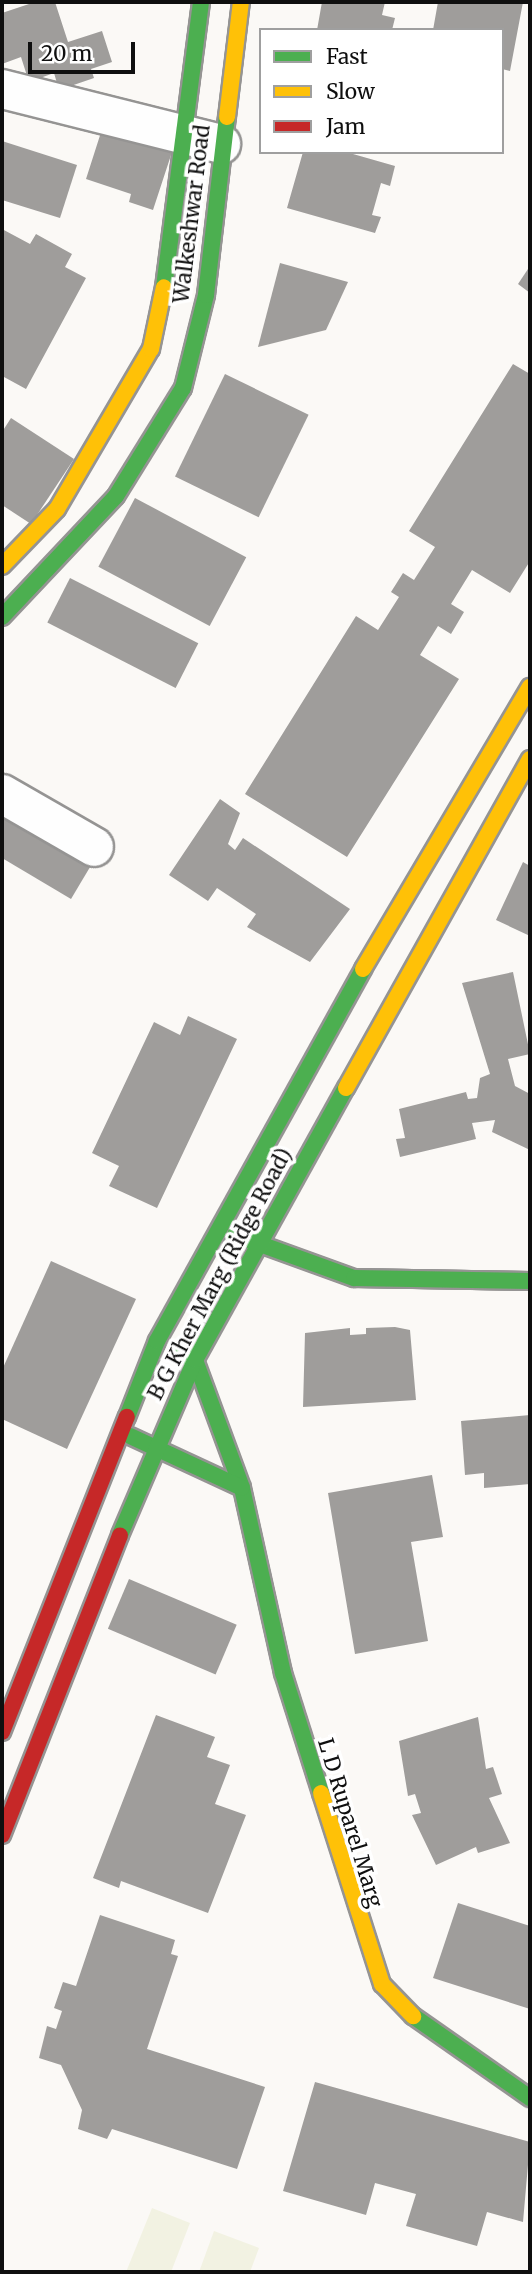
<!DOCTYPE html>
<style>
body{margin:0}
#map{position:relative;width:532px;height:2274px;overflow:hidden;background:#fbf9f6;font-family:Merriweather,serif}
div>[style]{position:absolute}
.pitch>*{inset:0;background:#f2f2e2}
.building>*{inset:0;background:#9f9d9b;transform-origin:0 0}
.roads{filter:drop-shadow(2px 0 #959493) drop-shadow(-2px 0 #959493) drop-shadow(0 2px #959493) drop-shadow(0 -2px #959493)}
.street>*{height:38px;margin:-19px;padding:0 19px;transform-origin:19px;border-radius:19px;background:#fefefe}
.fast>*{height:16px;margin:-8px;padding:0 8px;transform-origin:8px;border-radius:8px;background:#4caf50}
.slow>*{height:16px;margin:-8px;padding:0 8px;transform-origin:8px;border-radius:8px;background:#ffc107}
.jam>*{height:16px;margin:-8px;padding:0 8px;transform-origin:8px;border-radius:8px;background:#c62828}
span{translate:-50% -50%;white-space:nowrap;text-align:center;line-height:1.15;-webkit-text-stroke:7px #fff;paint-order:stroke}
.street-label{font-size:21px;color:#0f0f0f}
.frame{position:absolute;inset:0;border:4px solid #0f0f0f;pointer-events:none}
.legend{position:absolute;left:259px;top:28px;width:245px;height:126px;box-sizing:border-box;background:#fff;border:2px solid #9f9f9f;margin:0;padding:9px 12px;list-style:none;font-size:21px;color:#0f0f0f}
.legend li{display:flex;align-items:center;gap:14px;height:35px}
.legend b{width:35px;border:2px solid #9f9f9f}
.scale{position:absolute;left:28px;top:42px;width:107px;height:32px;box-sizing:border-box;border:4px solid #0f0f0f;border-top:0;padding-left:9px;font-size:21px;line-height:24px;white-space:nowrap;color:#0f0f0f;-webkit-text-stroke:5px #fff;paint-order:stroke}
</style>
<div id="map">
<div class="pitch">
<i style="clip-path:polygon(152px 2208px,190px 2223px,171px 2272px,126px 2272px)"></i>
<i style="clip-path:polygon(214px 2231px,259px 2248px,250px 2272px,199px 2272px)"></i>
</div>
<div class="building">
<i style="clip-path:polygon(35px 2px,55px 2px,68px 42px,102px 31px,112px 62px,91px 69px,94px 78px,59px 90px,54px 73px,29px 82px,21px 57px,2px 64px,2px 13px)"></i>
<i style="clip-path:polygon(322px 2px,385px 2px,382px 15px,395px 18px,392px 30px,317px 30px)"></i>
<i style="clip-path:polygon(438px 2px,523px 2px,510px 71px,502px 69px,502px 30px,433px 30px)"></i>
<i style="clip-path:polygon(103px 126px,173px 149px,153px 210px,129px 202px,131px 194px,86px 179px)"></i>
<i style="clip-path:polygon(2px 141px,77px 165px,60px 218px,2px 200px)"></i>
<i style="clip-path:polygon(303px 152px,346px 152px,395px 166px,390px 186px,381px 183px,372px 215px,381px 217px,375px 233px,287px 208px)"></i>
<i style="clip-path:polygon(2px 229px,30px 244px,36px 234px,72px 254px,65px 267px,86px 278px,26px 389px,4px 377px,2px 382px)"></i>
<i style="clip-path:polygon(280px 263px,348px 282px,326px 330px,258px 347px)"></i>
<i style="clip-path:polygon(530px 266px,530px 293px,518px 284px)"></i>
<i style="clip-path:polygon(513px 364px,530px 374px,530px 561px,510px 593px,472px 570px,451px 604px,464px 612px,451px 634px,438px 626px,420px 655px,459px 679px,347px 857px,245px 794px,356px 616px,378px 630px,399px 597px,391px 592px,403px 573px,414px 580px,435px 547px,409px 531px)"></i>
<i style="left:225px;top:374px;width:93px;height:114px;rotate:26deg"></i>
<i style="clip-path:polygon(11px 418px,74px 459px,31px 524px,2px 505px,2px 432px)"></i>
<i style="left:135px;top:498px;width:126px;height:78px;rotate:28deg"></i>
<i style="left:70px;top:578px;width:144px;height:50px;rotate:27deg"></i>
<i style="clip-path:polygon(220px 799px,240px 813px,228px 844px,235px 850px,243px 838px,350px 909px,310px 962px,247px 927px,256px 914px,217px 888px,208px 901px,169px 875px)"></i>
<i style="clip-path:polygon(2px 801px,96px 857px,71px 899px,2px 858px)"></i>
<i style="clip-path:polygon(523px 862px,530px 866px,530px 936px,496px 920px)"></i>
<i style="clip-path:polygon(513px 972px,530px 1054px,508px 1059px,515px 1086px,530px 1094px,530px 1150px,492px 1132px,495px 1120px,472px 1123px,476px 1139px,400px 1157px,396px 1139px,405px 1138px,399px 1109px,466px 1092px,468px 1099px,477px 1098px,480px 1078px,490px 1074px,462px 983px)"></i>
<i style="clip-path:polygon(188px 1016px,237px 1039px,157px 1208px,109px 1186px,119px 1166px,92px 1153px,154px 1022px,180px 1035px)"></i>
<i style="clip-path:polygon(51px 1261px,136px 1299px,67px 1449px,2px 1419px,2px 1370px)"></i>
<i style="clip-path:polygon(395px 1327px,410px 1330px,416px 1400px,303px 1407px,305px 1333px,350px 1328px,350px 1335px,366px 1334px,366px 1328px)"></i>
<i style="clip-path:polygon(530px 1415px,530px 1484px,484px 1488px,484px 1473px,465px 1475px,461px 1421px)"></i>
<i style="clip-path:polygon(432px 1475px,443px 1537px,411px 1542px,428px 1641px,355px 1654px,328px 1493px)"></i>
<i style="left:129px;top:1579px;width:117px;height:54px;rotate:23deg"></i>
<i style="clip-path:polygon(156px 1715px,215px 1737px,207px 1757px,230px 1765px,215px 1804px,246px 1815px,208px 1913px,121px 1881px,119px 1888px,93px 1878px)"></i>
<i style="clip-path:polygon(478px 1717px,486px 1769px,493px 1767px,502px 1794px,489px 1798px,510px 1843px,478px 1853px,476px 1847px,436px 1865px,412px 1815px,421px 1813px,415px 1794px,408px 1796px,399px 1741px)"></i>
<i style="clip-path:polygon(458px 1903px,530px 1926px,530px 2009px,433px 1978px)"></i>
<i style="clip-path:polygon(100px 1915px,175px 1940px,171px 1954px,178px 1956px,147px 2049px,265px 2087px,237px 2169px,112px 2129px,107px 2139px,78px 2129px,82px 2110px,61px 2065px,39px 2058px,47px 2026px,56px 2029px,62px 2011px,54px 2008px,63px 1982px,76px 1986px)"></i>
<i style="clip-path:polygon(315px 2082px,530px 2142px,523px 2222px,487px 2212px,477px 2246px,406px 2226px,416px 2194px,375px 2183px,366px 2215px,283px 2191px)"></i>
</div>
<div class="roads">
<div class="street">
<i style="left:2px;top:89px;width:226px;rotate:14.1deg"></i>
<i style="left:2px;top:794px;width:106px;rotate:29.9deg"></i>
</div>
<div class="fast">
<i style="left:164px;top:287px;width:287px;rotate:-82.6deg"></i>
<i style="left:2px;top:617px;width:166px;rotate:-46.7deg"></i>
<i style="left:116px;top:496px;width:127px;rotate:-58.2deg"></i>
<i style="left:183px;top:388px;width:96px;rotate:-76.1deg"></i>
<i style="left:206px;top:295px;width:179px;rotate:-83.3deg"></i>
<i style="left:235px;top:1235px;width:127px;rotate:19.9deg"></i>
<i style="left:354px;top:1278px;width:176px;rotate:1deg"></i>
<i style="left:181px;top:1353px;width:16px;rotate:27deg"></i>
<i style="left:195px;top:1360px;width:136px;rotate:69.8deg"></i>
<i style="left:242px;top:1488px;width:189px;rotate:77.5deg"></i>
<i style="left:283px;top:1673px;width:126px;rotate:72.4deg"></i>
<i style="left:127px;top:1417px;width:82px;rotate:-68.5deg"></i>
<i style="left:157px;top:1341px;width:425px;rotate:-61deg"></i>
<i style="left:130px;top:1436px;width:123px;rotate:24.9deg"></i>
<i style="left:120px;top:1535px;width:190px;rotate:-66.8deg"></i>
<i style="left:195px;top:1360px;width:311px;rotate:-61deg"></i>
<i style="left:413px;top:2016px;width:143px;rotate:35deg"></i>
</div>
<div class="slow">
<i style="left:227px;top:117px;width:116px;rotate:-83.1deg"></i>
<i style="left:2px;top:566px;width:79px;rotate:-46deg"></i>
<i style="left:57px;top:509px;width:186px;rotate:-59.6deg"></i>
<i style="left:151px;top:349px;width:63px;rotate:-78.2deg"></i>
<i style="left:363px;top:969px;width:328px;rotate:-59.4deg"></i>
<i style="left:346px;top:1088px;width:377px;rotate:-60.8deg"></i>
<i style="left:321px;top:1793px;width:201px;rotate:72.3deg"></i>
<i style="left:382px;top:1984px;width:45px;rotate:45.9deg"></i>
</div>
<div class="jam">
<i style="left:2px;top:1732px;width:339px;rotate:-68.4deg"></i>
<i style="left:2px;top:1835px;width:322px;rotate:-68.5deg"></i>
</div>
</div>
<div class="street-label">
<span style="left:192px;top:214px;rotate:-83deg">Walkeshwar Road</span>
<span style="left:220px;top:1274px;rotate:-62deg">B G Kher Marg (Ridge Road)</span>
<span style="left:350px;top:1823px;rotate:73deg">L D Ruparel Marg</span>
</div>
<div class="frame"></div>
<ul class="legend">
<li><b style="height:9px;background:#4caf50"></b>Fast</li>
<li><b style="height:9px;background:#ffc107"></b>Slow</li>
<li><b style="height:9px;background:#c62828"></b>Jam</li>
</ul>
<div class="scale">20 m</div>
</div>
